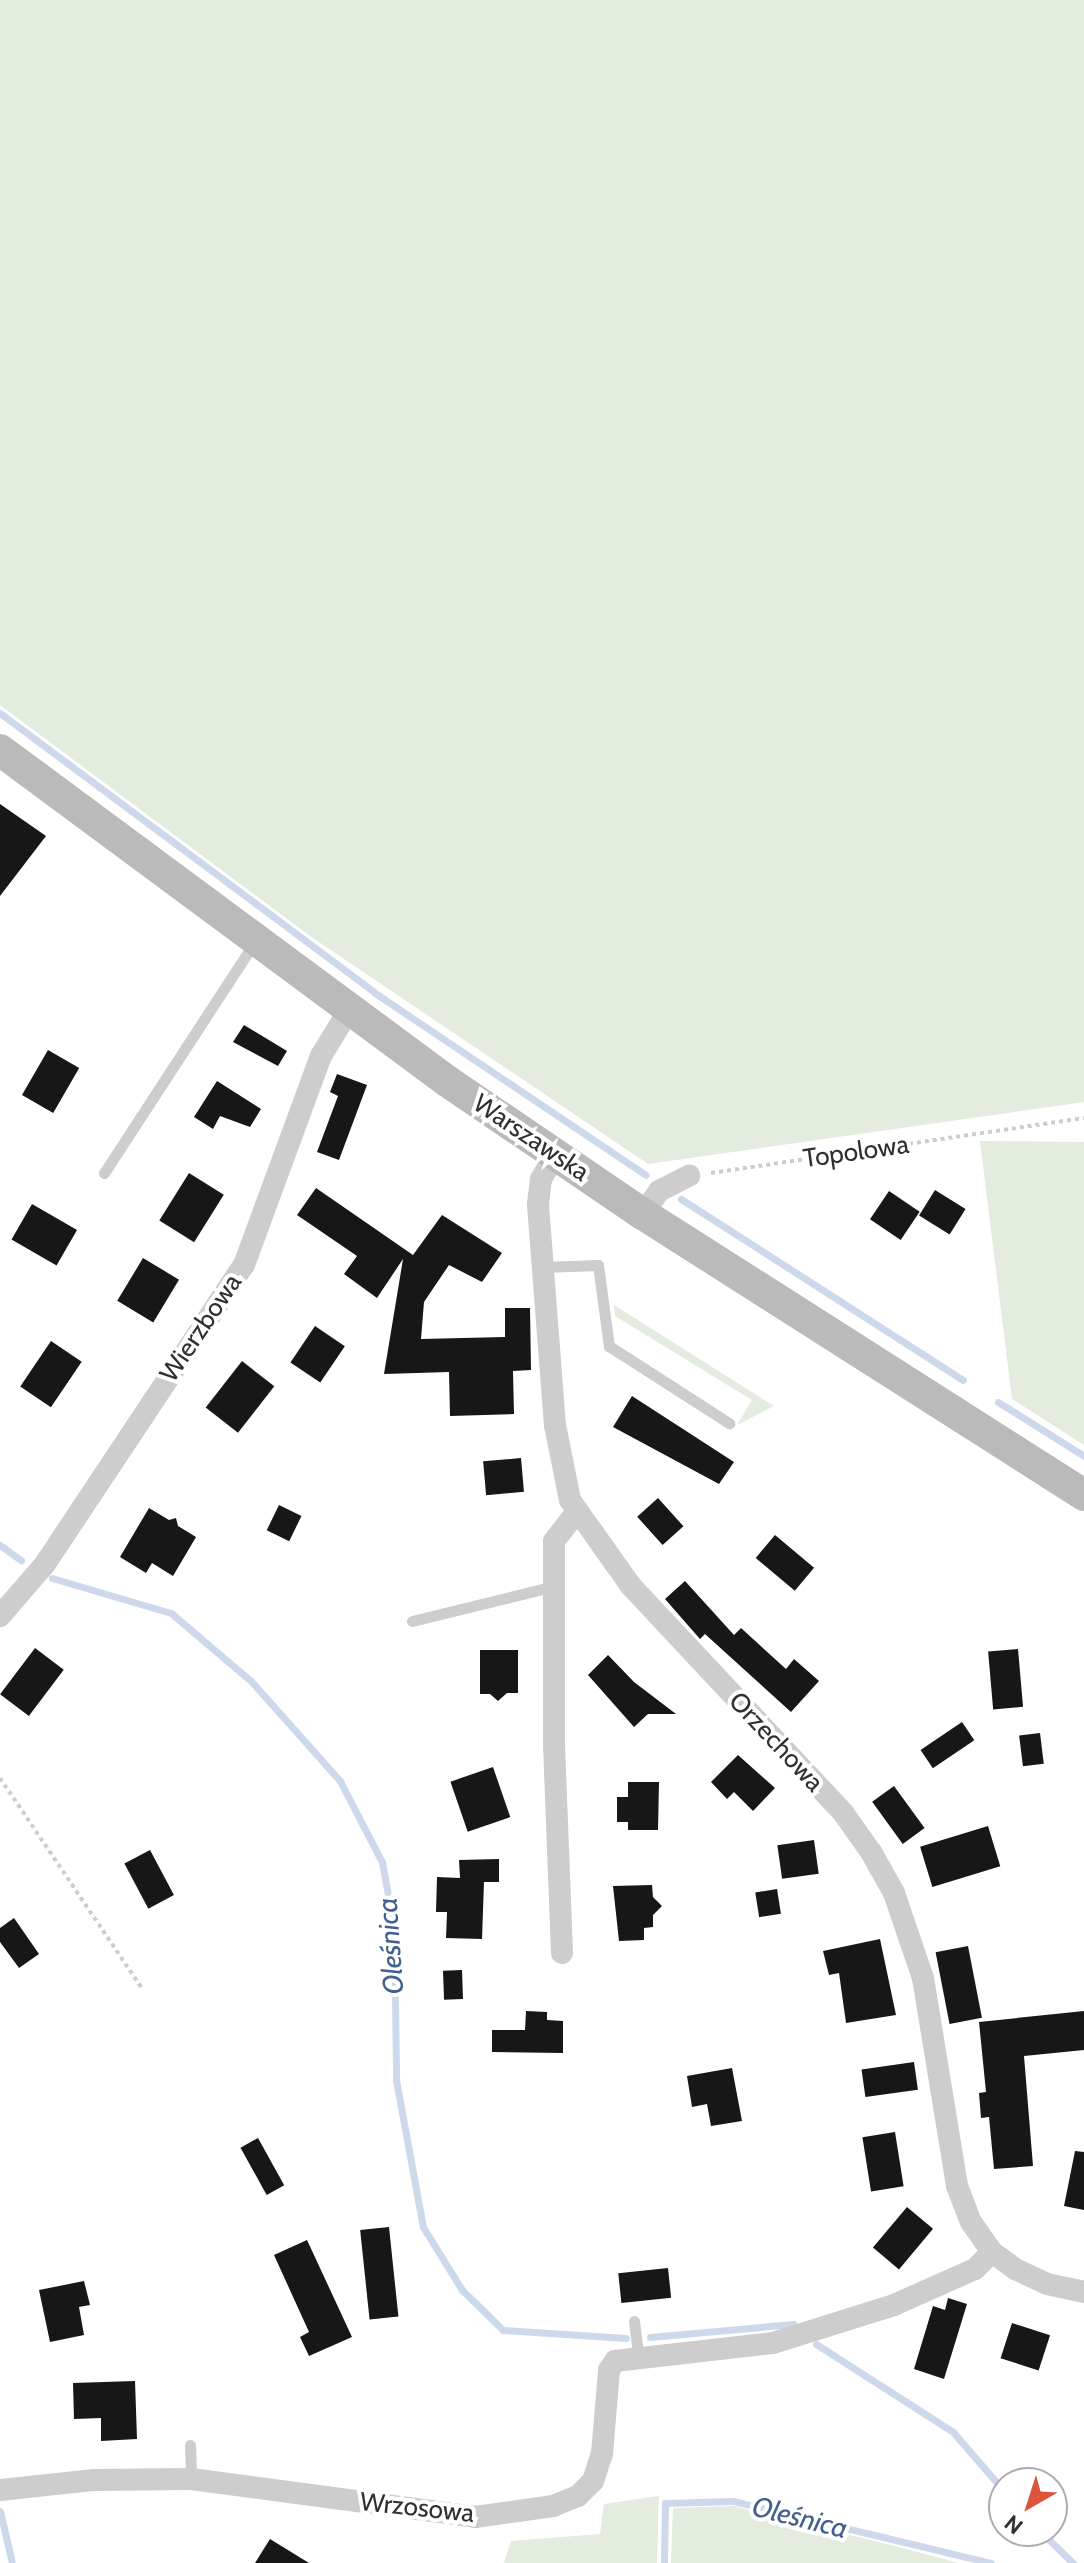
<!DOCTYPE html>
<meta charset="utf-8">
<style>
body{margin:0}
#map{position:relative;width:1084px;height:2563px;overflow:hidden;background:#fff;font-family:Cabin,sans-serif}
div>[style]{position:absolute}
.green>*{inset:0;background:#e3ecdf}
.stream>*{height:7px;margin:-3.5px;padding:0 3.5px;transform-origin:3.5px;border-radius:3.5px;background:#cdd8eb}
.building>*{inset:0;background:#171717;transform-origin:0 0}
.path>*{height:4px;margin-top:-2px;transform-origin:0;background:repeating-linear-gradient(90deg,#cdcdcd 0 4px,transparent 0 8px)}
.lane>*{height:11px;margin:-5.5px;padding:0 5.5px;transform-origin:5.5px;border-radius:5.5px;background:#cdcdcd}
.street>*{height:22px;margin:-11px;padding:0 11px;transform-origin:11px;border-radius:11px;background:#cdcdcd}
.secondary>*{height:32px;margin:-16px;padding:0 16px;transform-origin:16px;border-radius:16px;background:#bababa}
span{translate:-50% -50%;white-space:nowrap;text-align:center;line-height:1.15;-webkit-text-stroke:8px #fff;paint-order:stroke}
.street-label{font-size:26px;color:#303030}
.water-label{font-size:28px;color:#42608f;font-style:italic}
.north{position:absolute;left:988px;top:2467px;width:80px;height:80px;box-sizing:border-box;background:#fff;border:2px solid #acacac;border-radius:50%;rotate:219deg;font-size:22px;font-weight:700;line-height:32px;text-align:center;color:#303030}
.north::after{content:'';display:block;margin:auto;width:28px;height:36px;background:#dd553d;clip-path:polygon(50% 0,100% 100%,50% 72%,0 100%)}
</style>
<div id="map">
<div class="green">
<i style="clip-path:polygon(0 0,1084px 0,1084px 1102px,648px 1164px,310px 936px,0 705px)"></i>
<i style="clip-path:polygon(980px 1141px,1084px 1142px,1084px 1445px,1012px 1399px)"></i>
<i style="clip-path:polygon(614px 1305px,774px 1406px,737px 1425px,752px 1400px,615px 1316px)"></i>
<i style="clip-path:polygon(659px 2496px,657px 2563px,504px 2563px,511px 2541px,600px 2534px,604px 2504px)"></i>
<i style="clip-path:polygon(733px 2506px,891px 2545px,959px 2563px,671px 2563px,673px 2508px)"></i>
</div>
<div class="stream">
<i style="left:0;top:713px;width:468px;rotate:36.7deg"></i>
<i style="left:375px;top:993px;width:326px;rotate:33.9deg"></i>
<i style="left:681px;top:1199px;width:335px;rotate:32.7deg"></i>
<i style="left:998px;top:1402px;width:102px;rotate:32.1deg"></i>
<i style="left:0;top:1545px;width:26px;rotate:36deg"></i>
<i style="left:52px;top:1578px;width:124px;rotate:16.4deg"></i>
<i style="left:171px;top:1613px;width:105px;rotate:40.4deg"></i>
<i style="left:251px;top:1681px;width:134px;rotate:48.3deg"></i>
<i style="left:340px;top:1781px;width:91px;rotate:62.6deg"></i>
<i style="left:382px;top:1862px;width:67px;rotate:79.7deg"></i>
<i style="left:394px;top:1928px;width:152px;rotate:89.2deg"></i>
<i style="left:396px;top:2080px;width:149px;rotate:79.6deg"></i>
<i style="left:423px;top:2227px;width:74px;rotate:58.2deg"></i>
<i style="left:462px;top:2290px;width:57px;rotate:44.3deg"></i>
<i style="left:503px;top:2330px;width:123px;rotate:3.7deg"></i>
<i style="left:650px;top:2337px;width:144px;rotate:-5.2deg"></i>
<i style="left:816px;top:2344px;width:163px;rotate:32.7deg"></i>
<i style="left:953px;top:2432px;width:78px;rotate:49.2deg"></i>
<i style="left:0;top:2511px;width:53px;rotate:77deg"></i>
<i style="left:1040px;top:2531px;width:46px;rotate:44.1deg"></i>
<i style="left:664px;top:2563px;width:60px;rotate:-89deg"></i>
<i style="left:665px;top:2503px;width:68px;rotate:-1.7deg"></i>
<i style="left:733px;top:2501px;width:265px;rotate:13.5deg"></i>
</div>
<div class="building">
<i style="clip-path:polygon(0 804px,46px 836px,0 896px)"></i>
<i style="clip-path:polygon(244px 1025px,287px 1051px,278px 1066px,233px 1042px)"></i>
<i style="left:48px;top:1050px;width:36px;height:52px;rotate:30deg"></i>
<i style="clip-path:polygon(337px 1074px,367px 1085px,339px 1160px,317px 1152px,338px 1096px,330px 1092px)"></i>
<i style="clip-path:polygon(217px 1081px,261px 1109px,250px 1127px,220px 1116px,213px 1129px,194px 1117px)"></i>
<i style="left:189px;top:1173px;width:41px;height:56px;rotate:32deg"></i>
<i style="clip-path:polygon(316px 1188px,413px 1255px,442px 1215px,502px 1253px,482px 1282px,449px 1265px,424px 1302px,421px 1339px,505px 1337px,505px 1308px,530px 1308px,531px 1370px,513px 1371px,514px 1414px,450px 1416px,449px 1372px,384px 1374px,403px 1259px,377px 1298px,344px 1274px,357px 1256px,297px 1215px)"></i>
<i style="left:935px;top:1190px;width:36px;height:30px;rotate:32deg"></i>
<i style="left:889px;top:1191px;width:37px;height:34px;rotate:34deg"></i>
<i style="left:32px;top:1204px;width:52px;height:41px;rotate:30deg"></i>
<i style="left:143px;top:1258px;width:42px;height:50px;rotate:31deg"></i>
<i style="left:315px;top:1326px;width:36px;height:44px;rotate:34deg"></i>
<i style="left:51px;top:1341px;width:37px;height:55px;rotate:34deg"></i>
<i style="left:242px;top:1361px;width:41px;height:59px;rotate:38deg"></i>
<i style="clip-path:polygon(632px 1396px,734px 1462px,719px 1484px,613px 1427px)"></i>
<i style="left:521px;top:1458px;width:34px;height:38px;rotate:85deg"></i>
<i style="left:658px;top:1498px;width:38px;height:28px;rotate:48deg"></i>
<i style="left:279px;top:1505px;width:25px;height:28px;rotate:26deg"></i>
<i style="clip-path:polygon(149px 1508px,169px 1520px,176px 1518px,178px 1526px,196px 1537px,173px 1576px,152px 1563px,146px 1573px,120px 1557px)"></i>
<i style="left:775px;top:1535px;width:51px;height:30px;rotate:40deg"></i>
<i style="clip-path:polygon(685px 1581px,734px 1635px,741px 1628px,786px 1669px,794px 1659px,819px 1681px,791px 1712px,705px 1634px,700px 1639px,665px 1599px)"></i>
<i style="left:35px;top:1648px;width:36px;height:58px;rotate:37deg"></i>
<i style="left:1018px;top:1649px;width:58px;height:30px;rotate:85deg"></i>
<i style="clip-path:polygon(480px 1650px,518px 1650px,518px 1693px,507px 1693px,498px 1701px,490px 1694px,480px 1694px)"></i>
<i style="clip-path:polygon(608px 1655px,634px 1682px,676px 1714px,648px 1714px,634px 1727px,588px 1675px)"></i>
<i style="left:962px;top:1722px;width:22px;height:50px;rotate:56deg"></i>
<i style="left:1040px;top:1733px;width:31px;height:21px;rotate:83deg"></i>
<i style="clip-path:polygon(738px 1755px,775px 1788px,753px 1811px,734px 1792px,727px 1799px,711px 1782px)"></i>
<i style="left:493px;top:1767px;width:53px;height:45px;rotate:71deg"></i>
<i style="clip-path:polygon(628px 1782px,659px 1782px,658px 1830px,628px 1830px,628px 1822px,617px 1822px,617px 1797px,628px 1797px)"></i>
<i style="left:894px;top:1786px;width:52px;height:27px;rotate:54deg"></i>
<i style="left:988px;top:1826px;width:42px;height:71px;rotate:73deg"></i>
<i style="left:814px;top:1840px;width:34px;height:37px;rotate:82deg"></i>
<i style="left:150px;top:1850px;width:51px;height:29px;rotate:62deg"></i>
<i style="clip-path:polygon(499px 1859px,499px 1882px,484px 1882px,482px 1939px,446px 1938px,447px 1912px,436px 1912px,437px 1877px,460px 1878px,459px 1860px)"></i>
<i style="clip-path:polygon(652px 1885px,653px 1897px,662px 1906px,653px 1915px,653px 1927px,644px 1928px,644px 1940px,619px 1941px,613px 1886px)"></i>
<i style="left:777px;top:1889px;width:25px;height:22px;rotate:81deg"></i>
<i style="clip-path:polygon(14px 1918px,39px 1954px,19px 1968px,0 1942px,0 1928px)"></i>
<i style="clip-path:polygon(880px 1939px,896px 2015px,846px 2023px,839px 1973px,829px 1975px,823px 1951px)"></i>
<i style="left:968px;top:1946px;width:73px;height:33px;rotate:79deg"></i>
<i style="left:462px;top:1970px;width:29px;height:19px;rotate:88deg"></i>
<i style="clip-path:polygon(526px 2011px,547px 2012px,547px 2020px,563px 2021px,563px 2053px,492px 2052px,492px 2030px,525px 2030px)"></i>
<i style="clip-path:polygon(1084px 2011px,1084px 2050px,1024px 2056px,1033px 2166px,994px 2169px,989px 2117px,981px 2118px,979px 2093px,986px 2092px,979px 2022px)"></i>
<i style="left:914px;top:2062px;width:28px;height:53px;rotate:82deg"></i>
<i style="clip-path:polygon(732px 2068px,742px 2121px,711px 2126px,707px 2104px,692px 2107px,687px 2076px)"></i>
<i style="left:895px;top:2132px;width:55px;height:33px;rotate:81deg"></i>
<i style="left:258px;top:2138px;width:54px;height:20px;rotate:61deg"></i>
<i style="clip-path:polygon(1075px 2151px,1084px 2152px,1084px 2210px,1064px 2206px)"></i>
<i style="left:907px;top:2207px;width:34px;height:53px;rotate:40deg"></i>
<i style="left:389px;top:2227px;width:90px;height:29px;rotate:84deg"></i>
<i style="clip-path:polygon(307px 2240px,352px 2337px,309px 2356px,300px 2337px,309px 2332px,274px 2255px)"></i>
<i style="left:668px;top:2268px;width:30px;height:50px;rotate:84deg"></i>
<i style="clip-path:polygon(84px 2281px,90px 2305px,79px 2307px,84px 2335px,50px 2342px,39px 2290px)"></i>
<i style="clip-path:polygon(948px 2298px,967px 2304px,944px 2379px,914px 2369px,933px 2306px,945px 2310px)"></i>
<i style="left:1012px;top:2323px;width:40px;height:37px;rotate:18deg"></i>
<i style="clip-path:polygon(135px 2381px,137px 2439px,101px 2441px,101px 2418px,74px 2419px,73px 2383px)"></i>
<i style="clip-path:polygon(270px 2539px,309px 2563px,255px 2563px)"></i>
</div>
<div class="path">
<i style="left:711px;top:1173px;width:377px;rotate:-8.4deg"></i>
<i style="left:0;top:1778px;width:256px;rotate:56deg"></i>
</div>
<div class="lane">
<i style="left:104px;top:1173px;width:277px;rotate:-56.9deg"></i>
<i style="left:543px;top:1267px;width:55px;rotate:-2.1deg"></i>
<i style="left:598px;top:1265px;width:82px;rotate:82.3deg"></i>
<i style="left:609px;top:1346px;width:143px;rotate:32.7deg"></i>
<i style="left:412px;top:1621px;width:146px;rotate:-13.8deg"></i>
<i style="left:634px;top:2321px;width:38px;rotate:83deg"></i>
<i style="left:190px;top:2445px;width:34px;rotate:88deg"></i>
</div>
<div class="street">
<i style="left:555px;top:1155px;width:28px;rotate:120deg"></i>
<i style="left:541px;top:1179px;width:26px;rotate:97deg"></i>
<i style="left:538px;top:1205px;width:221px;rotate:85.6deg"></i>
<i style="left:555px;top:1425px;width:76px;rotate:78.7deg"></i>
<i style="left:570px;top:1500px;width:105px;rotate:54.7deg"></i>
<i style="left:631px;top:1586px;width:312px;rotate:46.9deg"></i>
<i style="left:844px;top:1814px;width:47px;rotate:54.6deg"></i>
<i style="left:871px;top:1852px;width:47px;rotate:60.7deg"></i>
<i style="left:894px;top:1893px;width:90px;rotate:71.2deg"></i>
<i style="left:923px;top:1978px;width:211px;rotate:80.7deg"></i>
<i style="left:957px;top:2186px;width:39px;rotate:69deg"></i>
<i style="left:971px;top:2222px;width:37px;rotate:55deg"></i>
<i style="left:992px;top:2252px;width:29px;rotate:36deg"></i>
<i style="left:1015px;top:2269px;width:35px;rotate:25deg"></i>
<i style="left:1047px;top:2284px;width:38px;rotate:12deg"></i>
<i style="left:643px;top:1214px;width:28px;rotate:-55deg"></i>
<i style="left:659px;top:1191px;width:34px;rotate:-27deg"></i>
<i style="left:0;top:1616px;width:69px;rotate:-49.1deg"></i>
<i style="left:45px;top:1564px;width:359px;rotate:-56.4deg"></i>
<i style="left:244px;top:1265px;width:223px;rotate:-69.8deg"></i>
<i style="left:321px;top:1056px;width:54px;rotate:-58.7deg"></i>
<i style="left:562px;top:1953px;width:205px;rotate:-92.2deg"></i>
<i style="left:554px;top:1748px;width:207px;rotate:-90deg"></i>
<i style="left:554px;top:1541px;width:37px;rotate:-52deg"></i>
<i style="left:0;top:2490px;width:95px;rotate:-6.1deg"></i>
<i style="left:94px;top:2480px;width:97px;rotate:-0.6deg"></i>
<i style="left:191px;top:2479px;width:287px;rotate:7.6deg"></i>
<i style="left:475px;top:2517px;width:79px;rotate:-8deg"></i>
<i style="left:553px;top:2506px;width:27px;rotate:-22deg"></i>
<i style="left:578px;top:2496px;width:21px;rotate:-45deg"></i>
<i style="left:593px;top:2481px;width:28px;rotate:-72deg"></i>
<i style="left:602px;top:2454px;width:84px;rotate:-85.2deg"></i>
<i style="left:609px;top:2370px;width:11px;rotate:-56deg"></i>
<i style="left:615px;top:2361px;width:159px;rotate:-6.5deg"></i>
<i style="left:773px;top:2343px;width:127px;rotate:-17.4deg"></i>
<i style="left:894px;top:2305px;width:89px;rotate:-24deg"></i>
<i style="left:975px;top:2269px;width:24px;rotate:-45deg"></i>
</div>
<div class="secondary">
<i style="left:0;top:750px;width:556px;rotate:36.52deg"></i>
<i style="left:447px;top:1081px;width:237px;rotate:34.2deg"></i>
<i style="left:643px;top:1214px;width:523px;rotate:32.5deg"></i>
</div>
<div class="street-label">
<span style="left:531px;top:1138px;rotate:34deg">Warszawska</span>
<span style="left:856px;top:1152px;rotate:-8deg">Topolowa</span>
<span style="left:201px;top:1328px;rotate:-56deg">Wierzbowa</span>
<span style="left:776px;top:1742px;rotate:47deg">Orzechowa</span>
<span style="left:417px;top:2508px;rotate:6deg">Wrzosowa</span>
</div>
<div class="water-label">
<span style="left:390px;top:1946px;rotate:-94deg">Oleśnica</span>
<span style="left:800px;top:2517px;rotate:14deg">Oleśnica</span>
</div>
<div class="north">N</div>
</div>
